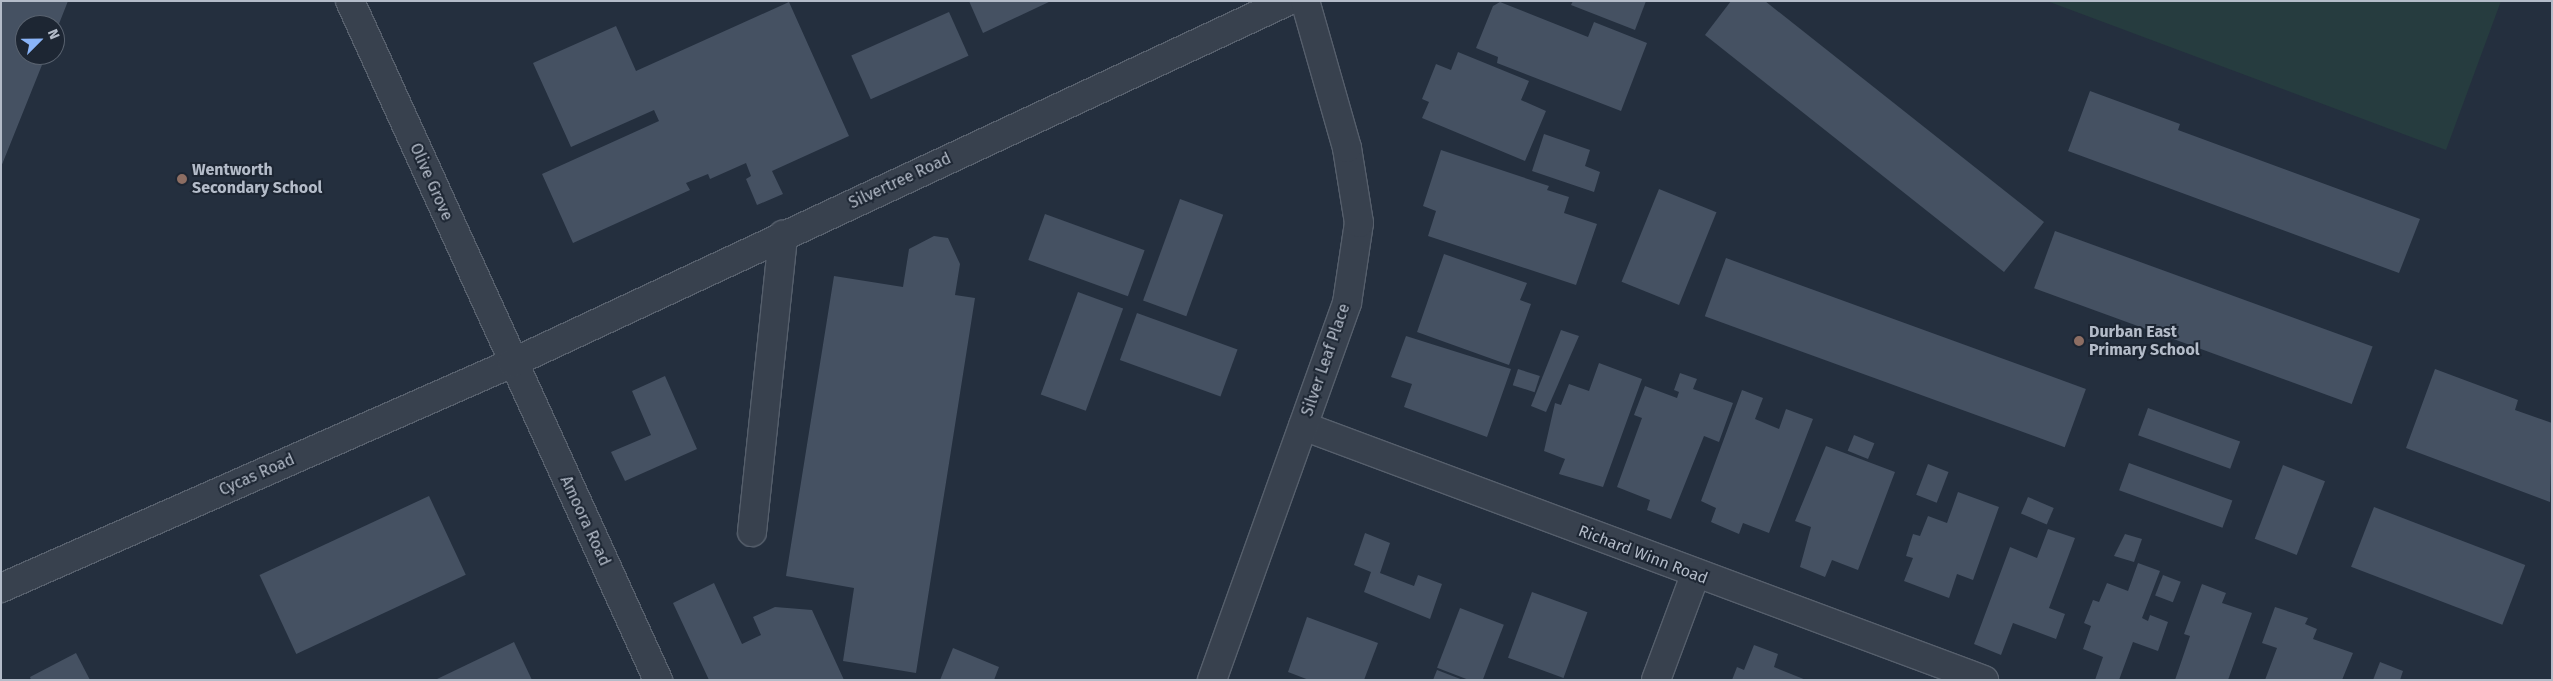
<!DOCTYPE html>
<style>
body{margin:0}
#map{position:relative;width:2553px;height:681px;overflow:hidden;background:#242f3e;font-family:"Fira Sans",sans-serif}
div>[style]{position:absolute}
.green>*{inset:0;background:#263c3f}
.building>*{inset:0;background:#455162;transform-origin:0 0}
.roads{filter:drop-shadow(1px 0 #565f6c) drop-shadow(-1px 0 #565f6c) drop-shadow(0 1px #565f6c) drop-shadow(0 -1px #565f6c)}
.minor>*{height:28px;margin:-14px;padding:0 14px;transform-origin:14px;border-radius:14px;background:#38414e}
.dots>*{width:14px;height:14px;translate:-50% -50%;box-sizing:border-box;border:2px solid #1d2633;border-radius:50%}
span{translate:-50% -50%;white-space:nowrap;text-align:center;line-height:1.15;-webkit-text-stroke:4px #1d2633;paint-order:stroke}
.poi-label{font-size:16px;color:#b4bcc9;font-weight:700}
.left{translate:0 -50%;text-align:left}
.street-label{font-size:16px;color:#b4bcc9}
.frame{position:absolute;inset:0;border:2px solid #b4bcc9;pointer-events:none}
.north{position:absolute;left:15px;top:15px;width:50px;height:50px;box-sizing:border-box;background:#1d2633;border:1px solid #59626f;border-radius:50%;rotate:67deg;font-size:14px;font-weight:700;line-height:20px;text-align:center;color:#b4bcc9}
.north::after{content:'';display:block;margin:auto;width:18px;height:22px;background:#8ab4f8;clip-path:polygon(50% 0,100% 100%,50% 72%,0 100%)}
</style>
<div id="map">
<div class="green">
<i style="clip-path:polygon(2047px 1px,2501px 1px,2446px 150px)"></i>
</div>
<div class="building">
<i style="clip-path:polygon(1px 1px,68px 1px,55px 34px,55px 25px,25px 25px,25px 55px,46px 55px,1px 167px)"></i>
<i style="clip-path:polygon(969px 1px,1051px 1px,983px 33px)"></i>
<i style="clip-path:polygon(1573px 1px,1646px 1px,1635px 30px,1571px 5px)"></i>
<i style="clip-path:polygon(1731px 1px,1765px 1px,2044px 222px,2004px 272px,1705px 35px)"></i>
<i style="clip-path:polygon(789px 2px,849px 136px,772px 171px,783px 194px,757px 205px,746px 179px,751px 176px,746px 163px,710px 179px,708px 174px,686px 183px,690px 190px,573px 243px,542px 174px,659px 121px,654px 110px,571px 147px,533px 63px,616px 26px,636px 71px)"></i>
<i style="clip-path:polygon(1500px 2px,1588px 37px,1594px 22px,1647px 43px,1621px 111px,1497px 63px,1498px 57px,1476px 48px,1493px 6px)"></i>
<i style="left:949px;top:12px;width:48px;height:107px;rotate:66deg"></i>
<i style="clip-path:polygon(1458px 52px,1529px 81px,1521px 100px,1546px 111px,1525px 161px,1422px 118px,1429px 102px,1422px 99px,1436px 64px,1451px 70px)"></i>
<i style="clip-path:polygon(2090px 91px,2180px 124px,2178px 130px,2420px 219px,2399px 273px,2068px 151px)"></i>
<i style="clip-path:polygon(1544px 134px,1590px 150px,1585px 166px,1600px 172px,1594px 192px,1532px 171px)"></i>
<i style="clip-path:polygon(1441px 150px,1549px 186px,1547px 190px,1569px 197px,1564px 213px,1597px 224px,1576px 285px,1428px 236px,1436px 211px,1423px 206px)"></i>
<i style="left:1659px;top:189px;width:62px;height:100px;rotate:22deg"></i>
<i style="left:1180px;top:199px;width:46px;height:108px;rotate:20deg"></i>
<i style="left:1045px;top:214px;width:106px;height:49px;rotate:20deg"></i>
<i style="left:2055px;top:231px;width:338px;height:61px;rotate:20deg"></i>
<i style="clip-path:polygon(934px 236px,948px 238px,960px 264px,955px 295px,975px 298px,916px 673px,843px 661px,854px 588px,786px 576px,834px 276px,903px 287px,909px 249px)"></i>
<i style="clip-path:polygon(1444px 254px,1527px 283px,1520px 300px,1531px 304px,1509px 365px,1417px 332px)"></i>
<i style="left:1726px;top:258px;width:383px;height:62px;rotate:20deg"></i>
<i style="left:1078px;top:292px;width:48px;height:109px;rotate:20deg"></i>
<i style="left:1137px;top:313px;width:107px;height:50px;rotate:20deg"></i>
<i style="clip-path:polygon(1561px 330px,1579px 336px,1546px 412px,1531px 406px)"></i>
<i style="clip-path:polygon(1406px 336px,1511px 369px,1487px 437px,1404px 407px,1412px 384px,1391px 377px)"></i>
<i style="clip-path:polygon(1599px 363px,1642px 379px,1603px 487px,1559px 474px,1565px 459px,1544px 451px,1555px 403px,1561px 405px,1569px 384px,1589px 391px)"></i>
<i style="left:1518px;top:369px;width:23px;height:17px;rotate:18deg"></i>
<i style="clip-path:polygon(2435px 369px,2518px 400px,2515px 410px,2552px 423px,2550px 502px,2406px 448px)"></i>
<i style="clip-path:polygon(1680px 373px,1697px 379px,1693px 389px,1733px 403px,1719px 442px,1704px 436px,1671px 519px,1647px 510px,1650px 500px,1617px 487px,1642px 418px,1634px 415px,1645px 386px,1677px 398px,1679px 392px,1674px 390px)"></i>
<i style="clip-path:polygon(665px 376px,697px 449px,625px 481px,611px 452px,651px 435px,632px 391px)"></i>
<i style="clip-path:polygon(1742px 390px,1763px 398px,1755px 419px,1779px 429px,1786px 409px,1813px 419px,1769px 533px,1743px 523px,1739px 534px,1711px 522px,1716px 508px,1701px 501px)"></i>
<i style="left:2148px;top:408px;width:98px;height:29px;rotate:20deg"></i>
<i style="left:1854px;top:435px;width:22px;height:17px;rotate:22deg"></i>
<i style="clip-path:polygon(1826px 446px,1895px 472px,1858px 570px,1832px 560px,1825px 577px,1800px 567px,1811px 527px,1795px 521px)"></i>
<i style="left:2129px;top:463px;width:110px;height:29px;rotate:20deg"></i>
<i style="left:1928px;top:464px;width:22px;height:33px;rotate:21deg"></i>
<i style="left:2283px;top:465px;width:45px;height:79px;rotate:21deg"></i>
<i style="clip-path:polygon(1958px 492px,1999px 507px,1973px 580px,1957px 574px,1949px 598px,1904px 581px,1913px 558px,1906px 556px,1913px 534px,1920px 536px,1928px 516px,1947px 523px)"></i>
<i style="left:429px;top:496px;width:87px;height:187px;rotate:65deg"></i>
<i style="left:2028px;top:497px;width:28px;height:18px;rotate:23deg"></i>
<i style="left:2374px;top:507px;width:162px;height:64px;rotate:21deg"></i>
<i style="clip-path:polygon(2048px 529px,2075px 538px,2049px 608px,2065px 614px,2056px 639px,2013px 623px,2001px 655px,1974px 644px,2010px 547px,2037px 558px)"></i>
<i style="clip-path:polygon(1365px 533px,1390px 543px,1380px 573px,1414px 586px,1418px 575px,1442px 584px,1430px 619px,1364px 592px,1371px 572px,1354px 565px)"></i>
<i style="clip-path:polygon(2125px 534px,2142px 539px,2134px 562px,2114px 556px)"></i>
<i style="clip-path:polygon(2138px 563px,2160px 571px,2142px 618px,2148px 621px,2150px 615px,2168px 622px,2158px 651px,2133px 642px,2119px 680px,2095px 680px,2103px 657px,2083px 649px,2091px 626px,2084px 623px,2093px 600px,2099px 602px,2107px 583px,2128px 591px)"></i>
<i style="left:2163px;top:575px;width:19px;height:22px;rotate:21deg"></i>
<i style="clip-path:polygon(714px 583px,742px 644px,761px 635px,753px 617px,775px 607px,812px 610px,844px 680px,709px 680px,673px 603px)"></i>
<i style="clip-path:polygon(2202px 584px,2226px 593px,2222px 603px,2252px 613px,2228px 680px,2175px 680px,2190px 636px,2184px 634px)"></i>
<i style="left:1532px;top:592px;width:59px;height:70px;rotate:20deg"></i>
<i style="clip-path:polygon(2275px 607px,2308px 618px,2305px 624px,2317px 629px,2313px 639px,2353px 653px,2342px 680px,2265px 680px,2277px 648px,2262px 643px)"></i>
<i style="left:1460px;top:608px;width:47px;height:64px;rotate:21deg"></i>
<i style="clip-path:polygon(1307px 617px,1378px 643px,1364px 680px,1309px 680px,1288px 672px)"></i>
<i style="clip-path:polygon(514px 642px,532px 680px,435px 680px)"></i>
<i style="clip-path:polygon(1754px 645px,1778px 654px,1774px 667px,1806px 680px,1732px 680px,1737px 667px,1744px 670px)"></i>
<i style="clip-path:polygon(953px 648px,999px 667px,994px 680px,940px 680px)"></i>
<i style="clip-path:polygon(76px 653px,90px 680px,31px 680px,30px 677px)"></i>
<i style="clip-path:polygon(2380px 662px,2403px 671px,2400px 680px,2373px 680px)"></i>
<i style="clip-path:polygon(1437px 670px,1463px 680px,1433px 680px)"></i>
</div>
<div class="roads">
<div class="minor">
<i style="left:350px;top:1px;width:746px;rotate:65.6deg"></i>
<i style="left:1303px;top:426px;width:727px;rotate:20.45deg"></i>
<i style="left:752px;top:532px;width:299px;rotate:-84deg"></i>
<i style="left:1px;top:588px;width:558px;rotate:-23.76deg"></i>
<i style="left:512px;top:363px;width:856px;rotate:-25.01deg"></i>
<i style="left:1212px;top:680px;width:400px;rotate:-70.3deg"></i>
<i style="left:1347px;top:303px;width:81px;rotate:-81.5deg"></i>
<i style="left:1359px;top:223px;width:76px;rotate:-99.1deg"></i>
<i style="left:1347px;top:148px;width:153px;rotate:-105.9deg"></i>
<i style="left:1656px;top:680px;width:112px;rotate:-69.6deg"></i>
</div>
</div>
<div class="dots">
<i style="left:182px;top:179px;background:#8d6e63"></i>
<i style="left:2079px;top:341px;background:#8d6e63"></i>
</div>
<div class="poi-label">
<span class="left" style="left:192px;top:179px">Wentworth<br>Secondary School</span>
<span class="left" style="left:2089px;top:341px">Durban East<br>Primary School</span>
</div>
<div class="street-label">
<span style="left:900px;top:181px;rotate:-25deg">Silvertree Road</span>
<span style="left:431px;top:182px;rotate:66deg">Olive Grove</span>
<span style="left:1326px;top:360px;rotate:-71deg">Silver Leaf Place</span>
<span style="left:257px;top:475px;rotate:-24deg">Cycas Road</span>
<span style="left:585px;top:521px;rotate:65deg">Amoora Road</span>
<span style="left:1643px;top:555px;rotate:21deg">Richard Winn Road</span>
</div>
<div class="frame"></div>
<div class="north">N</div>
</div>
